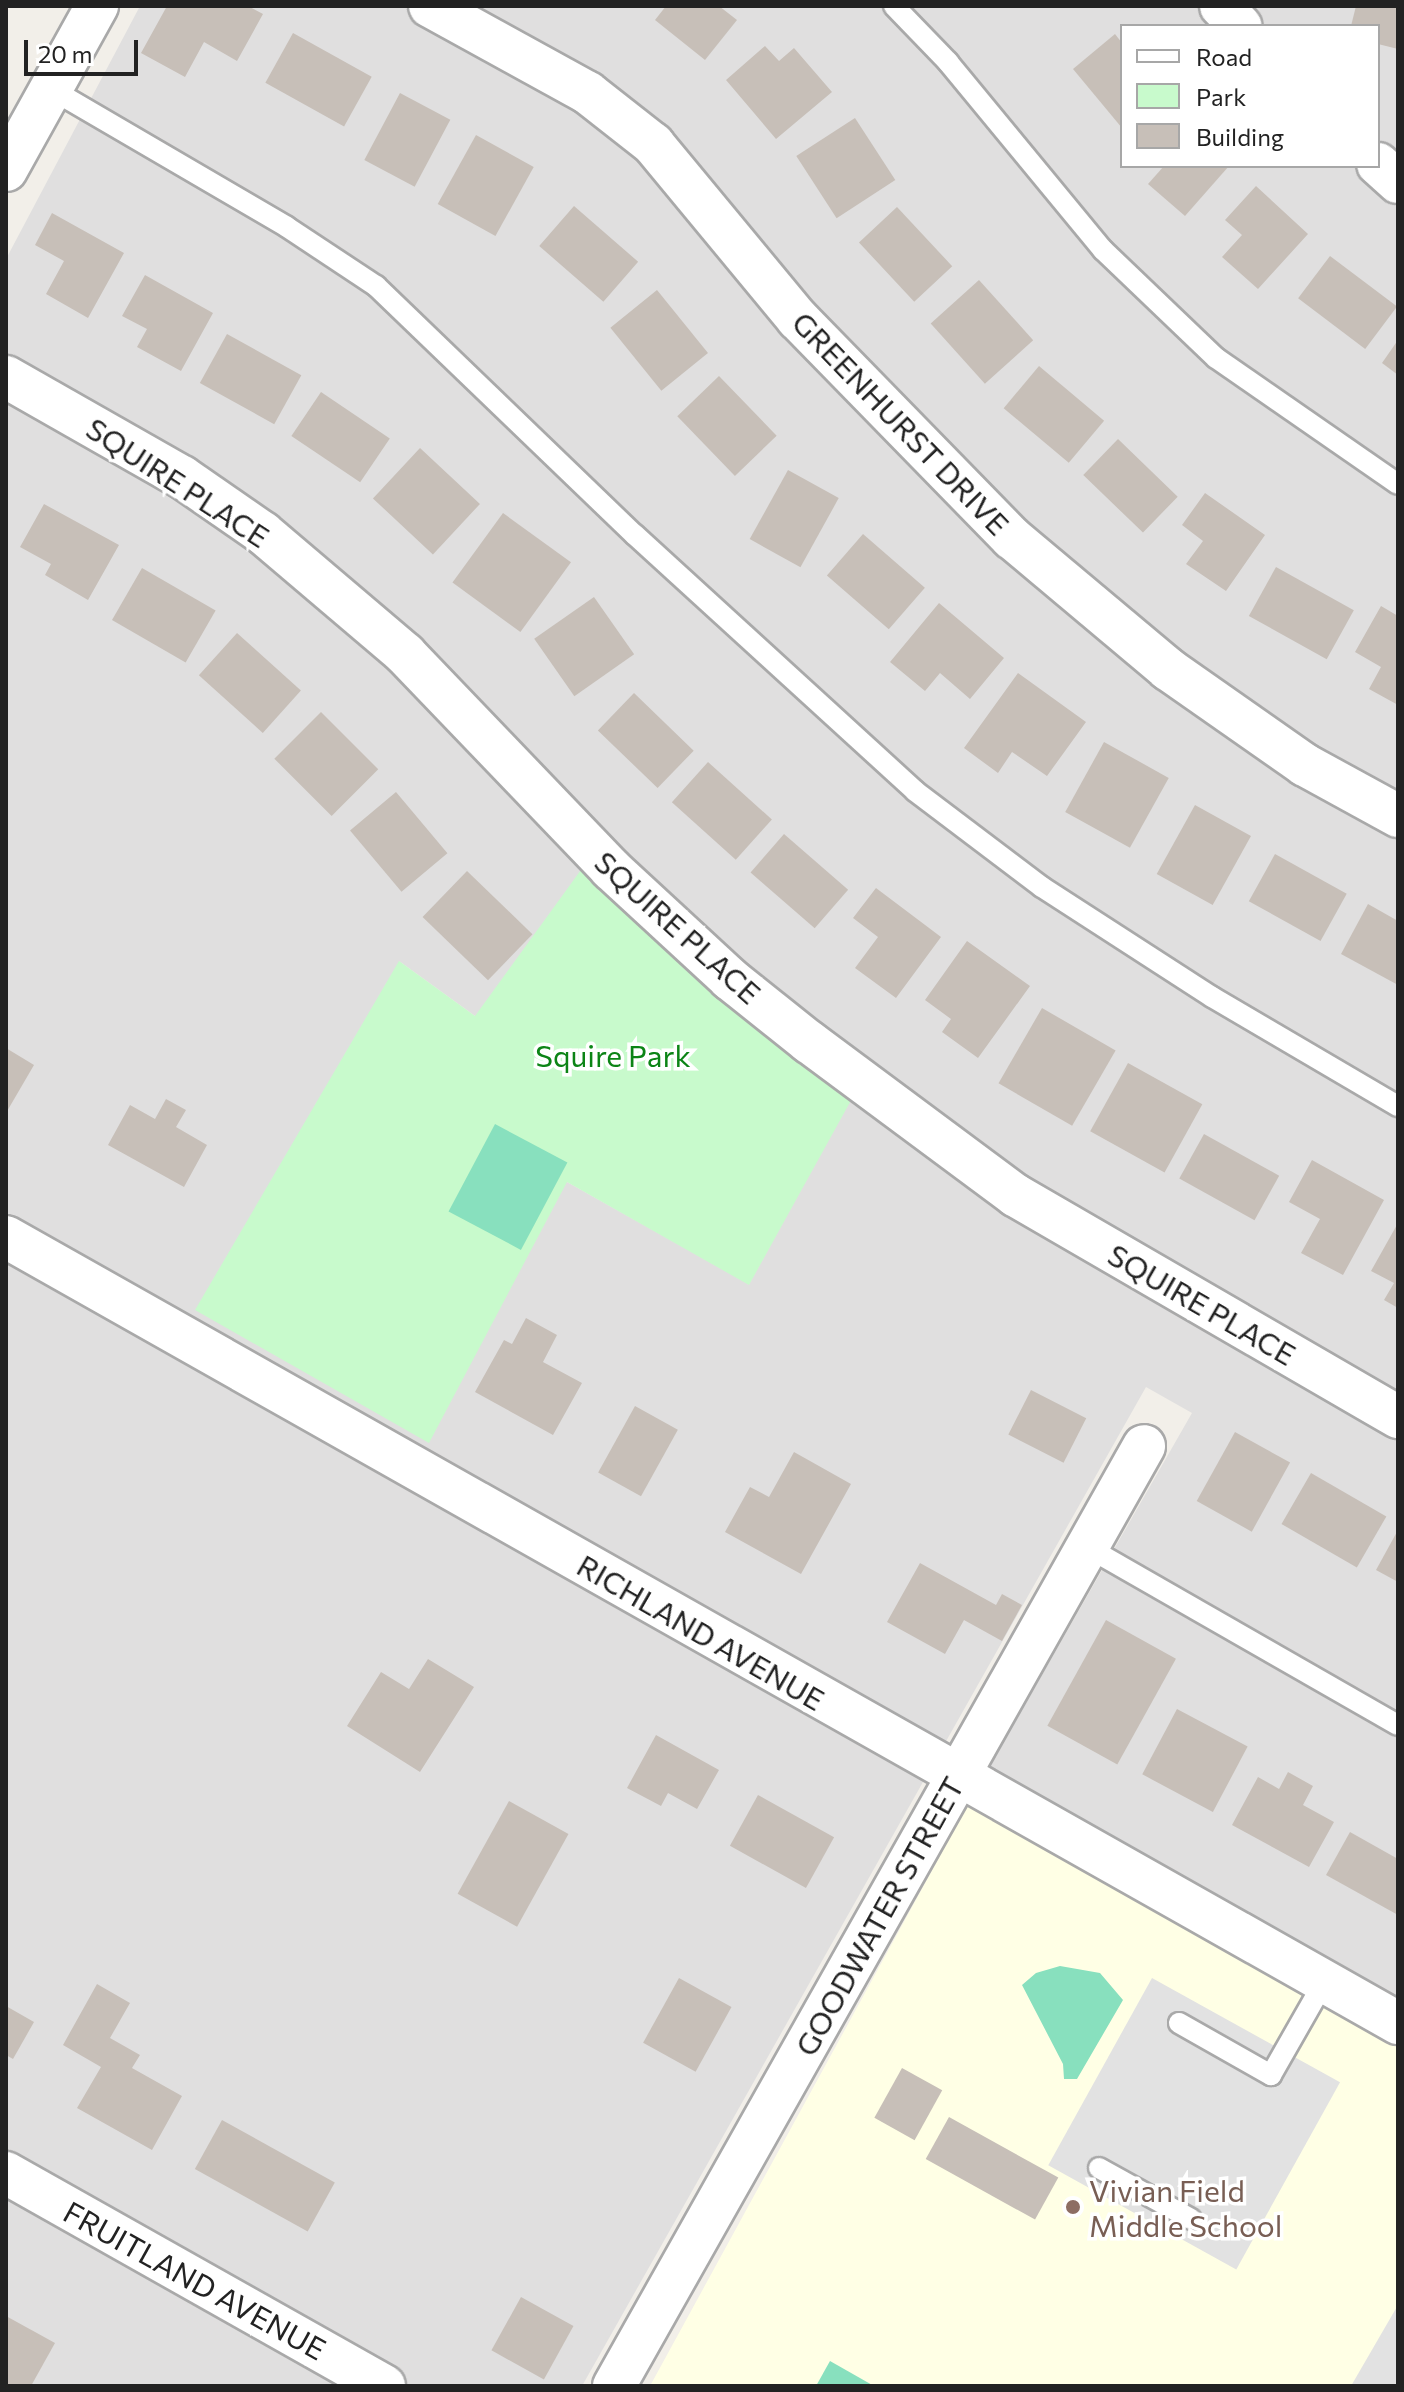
<!DOCTYPE html>
<style>
body{margin:0}
#map{position:relative;width:1404px;height:2392px;overflow:hidden;background:#f2efe9;font-family:Commissioner,sans-serif}
div>[style]{position:absolute}
.residential>*{inset:0;background:#e0dfdf}
.education>*{inset:0;background:#ffffe5}
.park>*{inset:0;background:#c8facc}
.pitch>*{inset:0;background:#88e0be;transform-origin:0 0}
.parking>*{inset:0;background:#e2e2e2;transform-origin:0 0}
.building>*{inset:0;background:#c7bfb8;transform-origin:0 0}
.roads{filter:drop-shadow(2px 0 #a9a9a9) drop-shadow(-2px 0 #a9a9a9) drop-shadow(0 2px #a9a9a9) drop-shadow(0 -2px #a9a9a9)}
.lane>*{height:20px;margin:-10px;padding:0 10px;transform-origin:10px;border-radius:10px;background:#fff}
.street>*{height:42px;margin:-21px;padding:0 21px;transform-origin:21px;border-radius:21px;background:#fff}
.dots>*{width:22px;height:22px;translate:-50% -50%;box-sizing:border-box;border:4px solid #fff;border-radius:50%}
span{translate:-50% -50%;white-space:nowrap;text-align:center;line-height:1.15;-webkit-text-stroke:7px #fff;paint-order:stroke}
.street-label{font-size:30px;color:#222}
.park-label{font-size:30px;color:#0c8416}
.education-label{font-size:30px;color:#785e54}
.left{translate:0 -50%;text-align:left}
.frame{position:absolute;inset:0;border:8px solid #222;pointer-events:none}
.legend{position:absolute;left:1120px;top:24px;width:260px;height:144px;box-sizing:border-box;background:#fff;border:2px solid #a7a7a7;margin:0;padding:10px 14px;list-style:none;font-size:24px;color:#222}
.legend li{display:flex;align-items:center;gap:16px;height:40px}
.legend b{width:40px;border:2px solid #a7a7a7}
.scale{position:absolute;left:24px;top:40px;width:114px;height:36px;box-sizing:border-box;border:4px solid #222;border-top:0;padding-left:10px;font-size:24px;line-height:28px;white-space:nowrap;color:#222;-webkit-text-stroke:6px #fff;paint-order:stroke}
</style>
<div id="map">
<div class="residential">
<i style="clip-path:polygon(evenodd,140px 6px,1398px 6px,1398px 2028px,976px 1790px,1192px 1413px,1146px 1387px,582px 2386px,6px 2386px,6px 259px,140px 6px,1122px 26px,1378px 26px,1378px 166px,1122px 166px,1122px 26px,140px 6px,399px 961px,475px 1016px,853px 1095px,749px 1284px,567px 1182px,399px 961px)"></i>
</div>
<div class="education">
<i style="clip-path:polygon(976px 1790px,1398px 2028px,1398px 2386px,650px 2386px)"></i>
</div>
<div class="park">
<i style="clip-path:polygon(591px 856px,854px 1095px,749px 1285px,567px 1182px,429px 1443px,195px 1310px,399px 961px,475px 1016px)"></i>
</div>
<div class="pitch">
<i style="left:495px;top:1124px;width:82px;height:99px;rotate:28deg"></i>
<i style="clip-path:polygon(1060px 1966px,1100px 1973px,1123px 2000px,1077px 2079px,1064px 2079px,1063px 2064px,1022px 1985px,1036px 1973px)"></i>
<i style="clip-path:polygon(830px 2361px,874px 2386px,816px 2386px)"></i>
</div>
<div class="parking">
<i style="left:1152px;top:1978px;width:215px;height:214px;rotate:29deg"></i>
<i style="clip-path:polygon(1398px 2305px,1398px 2386px,1351px 2386px)"></i>
</div>
<div class="building">
<i style="clip-path:polygon(167px 6px,248px 6px,263px 14px,237px 61px,204px 42px,185px 77px,141px 53px)"></i>
<i style="clip-path:polygon(666px 6px,719px 6px,737px 20px,705px 60px,655px 20px)"></i>
<i style="clip-path:polygon(1356px 6px,1398px 6px,1398px 49px,1378px 44px,1378px 26px,1351px 26px)"></i>
<i style="left:293px;top:33px;width:90px;height:57px;rotate:29deg"></i>
<i style="clip-path:polygon(1115px 34px,1122px 43px,1122px 128px,1073px 69px)"></i>
<i style="clip-path:polygon(765px 46px,779px 61px,794px 48px,832px 92px,776px 139px,726px 80px)"></i>
<i style="left:400px;top:93px;width:57px;height:76px;rotate:28deg"></i>
<i style="left:855px;top:118px;width:74px;height:70px;rotate:57deg"></i>
<i style="left:476px;top:135px;width:66px;height:79px;rotate:29deg"></i>
<i style="clip-path:polygon(1164px 166px,1229px 166px,1185px 216px,1148px 184px)"></i>
<i style="clip-path:polygon(1256px 186px,1308px 234px,1258px 289px,1222px 257px,1242px 235px,1225px 220px)"></i>
<i style="left:574px;top:206px;width:85px;height:53px;rotate:41deg"></i>
<i style="left:897px;top:207px;width:81px;height:52px;rotate:47deg"></i>
<i style="clip-path:polygon(52px 213px,124px 253px,88px 318px,46px 294px,64px 261px,35px 245px)"></i>
<i style="left:1330px;top:256px;width:84px;height:53px;rotate:37deg"></i>
<i style="clip-path:polygon(145px 275px,213px 313px,181px 371px,137px 347px,147px 329px,122px 316px)"></i>
<i style="left:979px;top:280px;width:81px;height:65px;rotate:48deg"></i>
<i style="left:657px;top:290px;width:81px;height:60px;rotate:51deg"></i>
<i style="left:227px;top:334px;width:85px;height:56px;rotate:29deg"></i>
<i style="clip-path:polygon(1398px 340px,1398px 375px,1382px 363px)"></i>
<i style="left:1039px;top:366px;width:85px;height:55px;rotate:40deg"></i>
<i style="left:719px;top:376px;width:83px;height:58px;rotate:46deg"></i>
<i style="left:321px;top:392px;width:83px;height:53px;rotate:34deg"></i>
<i style="left:1118px;top:439px;width:83px;height:50px;rotate:44deg"></i>
<i style="left:420px;top:448px;width:82px;height:69px;rotate:43deg"></i>
<i style="left:788px;top:470px;width:58px;height:79px;rotate:29deg"></i>
<i style="clip-path:polygon(1205px 493px,1265px 535px,1226px 591px,1186px 564px,1203px 541px,1182px 525px)"></i>
<i style="clip-path:polygon(44px 504px,119px 545px,88px 600px,45px 575px,51px 564px,20px 547px)"></i>
<i style="left:503px;top:513px;width:84px;height:86px;rotate:36deg"></i>
<i style="left:863px;top:534px;width:82px;height:55px;rotate:41deg"></i>
<i style="left:1276px;top:567px;width:89px;height:56px;rotate:29deg"></i>
<i style="left:142px;top:568px;width:85px;height:60px;rotate:30deg"></i>
<i style="left:594px;top:597px;width:70px;height:73px;rotate:55deg"></i>
<i style="clip-path:polygon(939px 603px,1004px 658px,970px 699px,940px 673px,925px 691px,890px 662px)"></i>
<i style="clip-path:polygon(1381px 606px,1398px 616px,1398px 705px,1369px 689px,1381px 667px,1355px 652px)"></i>
<i style="left:237px;top:633px;width:86px;height:57px;rotate:42deg"></i>
<i style="clip-path:polygon(1018px 673px,1086px 722px,1047px 776px,1012px 752px,998px 773px,964px 748px)"></i>
<i style="left:634px;top:693px;width:83px;height:52px;rotate:44deg"></i>
<i style="left:321px;top:712px;width:81px;height:66px;rotate:45deg"></i>
<i style="left:1104px;top:742px;width:74px;height:80px;rotate:29deg"></i>
<i style="left:708px;top:762px;width:86px;height:54px;rotate:42deg"></i>
<i style="left:396px;top:792px;width:80px;height:60px;rotate:50deg"></i>
<i style="left:1195px;top:805px;width:64px;height:79px;rotate:29deg"></i>
<i style="left:784px;top:834px;width:85px;height:51px;rotate:41deg"></i>
<i style="left:1275px;top:854px;width:82px;height:54px;rotate:29deg"></i>
<i style="left:467px;top:871px;width:91px;height:64px;rotate:44deg"></i>
<i style="clip-path:polygon(876px 888px,941px 937px,896px 998px,855px 968px,878px 937px,853px 918px)"></i>
<i style="clip-path:polygon(1368px 904px,1398px 921px,1398px 985px,1341px 954px)"></i>
<i style="clip-path:polygon(967px 941px,1030px 986px,978px 1058px,942px 1032px,951px 1019px,925px 1000px)"></i>
<i style="left:1042px;top:1008px;width:85px;height:87px;rotate:30deg"></i>
<i style="clip-path:polygon(6px 1048px,34px 1065px,6px 1113px)"></i>
<i style="left:1128px;top:1063px;width:85px;height:78px;rotate:29deg"></i>
<i style="clip-path:polygon(166px 1099px,186px 1110px,176px 1127px,207px 1145px,184px 1187px,108px 1145px,130px 1105px,155px 1119px)"></i>
<i style="left:1204px;top:1134px;width:86px;height:51px;rotate:29deg"></i>
<i style="clip-path:polygon(1312px 1160px,1384px 1200px,1343px 1275px,1301px 1253px,1320px 1219px,1289px 1202px)"></i>
<i style="clip-path:polygon(1398px 1223px,1398px 1308px,1384px 1300px,1394px 1283px,1371px 1271px)"></i>
<i style="clip-path:polygon(526px 1318px,557px 1335px,543px 1362px,582px 1383px,553px 1435px,475px 1392px,504px 1340px,512px 1344px)"></i>
<i style="left:1031px;top:1390px;width:62px;height:50px;rotate:27deg"></i>
<i style="left:635px;top:1406px;width:49px;height:76px;rotate:29deg"></i>
<i style="left:1235px;top:1432px;width:63px;height:79px;rotate:29deg"></i>
<i style="clip-path:polygon(794px 1452px,851px 1484px,801px 1574px,725px 1532px,750px 1487px,769px 1497px)"></i>
<i style="left:1311px;top:1473px;width:87px;height:59px;rotate:30deg"></i>
<i style="clip-path:polygon(1398px 1530px,1398px 1582px,1376px 1570px)"></i>
<i style="clip-path:polygon(920px 1563px,996px 1605px,1002px 1594px,1022px 1605px,1002px 1641px,964px 1620px,945px 1654px,887px 1622px)"></i>
<i style="left:1106px;top:1620px;width:80px;height:121px;rotate:29deg"></i>
<i style="clip-path:polygon(428px 1659px,474px 1687px,420px 1772px,347px 1726px,381px 1672px,409px 1689px)"></i>
<i style="left:1177px;top:1709px;width:80px;height:74px;rotate:28deg"></i>
<i style="clip-path:polygon(656px 1735px,719px 1770px,697px 1809px,668px 1793px,661px 1806px,627px 1788px)"></i>
<i style="clip-path:polygon(1288px 1772px,1313px 1786px,1303px 1805px,1334px 1822px,1309px 1867px,1232px 1825px,1258px 1777px,1279px 1789px)"></i>
<i style="left:758px;top:1795px;width:87px;height:58px;rotate:29deg"></i>
<i style="left:509px;top:1801px;width:68px;height:106px;rotate:29deg"></i>
<i style="clip-path:polygon(1350px 1832px,1398px 1859px,1398px 1915px,1326px 1875px)"></i>
<i style="left:679px;top:1978px;width:60px;height:74px;rotate:29deg"></i>
<i style="clip-path:polygon(97px 1984px,130px 2003px,110px 2038px,140px 2055px,132px 2068px,182px 2096px,152px 2150px,77px 2108px,101px 2067px,63px 2045px)"></i>
<i style="clip-path:polygon(6px 2006px,34px 2022px,13px 2059px,6px 2055px)"></i>
<i style="left:902px;top:2068px;width:46px;height:57px;rotate:29deg"></i>
<i style="left:949px;top:2117px;width:125px;height:48px;rotate:29deg"></i>
<i style="left:222px;top:2120px;width:129px;height:56px;rotate:29deg"></i>
<i style="left:521px;top:2297px;width:60px;height:61px;rotate:29deg"></i>
<i style="clip-path:polygon(6px 2316px,55px 2343px,31px 2386px,6px 2386px)"></i>
</div>
<div class="roads">
<div class="lane">
<i style="left:894px;top:6px;width:78px;rotate:46deg"></i>
<i style="left:948px;top:62px;width:244px;rotate:50.5deg"></i>
<i style="left:1103px;top:250px;width:156px;rotate:43.7deg"></i>
<i style="left:1216px;top:358px;width:221px;rotate:34.7deg"></i>
<i style="left:51px;top:89px;width:273px;rotate:30.3deg"></i>
<i style="left:287px;top:227px;width:107px;rotate:33.5deg"></i>
<i style="left:376px;top:286px;width:359px;rotate:43.9deg"></i>
<i style="left:635px;top:535px;width:379px;rotate:42.4deg"></i>
<i style="left:915px;top:791px;width:159px;rotate:37.1deg"></i>
<i style="left:1042px;top:887px;width:202px;rotate:32.9deg"></i>
<i style="left:1212px;top:997px;width:216px;rotate:30.4deg"></i>
<i style="left:1087px;top:1547px;width:358px;rotate:29.8deg"></i>
<i style="left:1179px;top:2023px;width:106px;rotate:29.5deg"></i>
<i style="left:1271px;top:2075px;width:107px;rotate:-60.3deg"></i>
<i style="left:1099px;top:2168px;width:105px;rotate:29deg"></i>
</div>
<div class="street">
<i style="left:430px;top:6px;width:180px;rotate:28.8deg"></i>
<i style="left:588px;top:93px;width:83px;rotate:38.1deg"></i>
<i style="left:653px;top:144px;width:227px;rotate:50.4deg"></i>
<i style="left:798px;top:319px;width:306px;rotate:45.7deg"></i>
<i style="left:1012px;top:538px;width:204px;rotate:40deg"></i>
<i style="left:1168px;top:669px;width:167px;rotate:35deg"></i>
<i style="left:1305px;top:765px;width:106px;rotate:28.7deg"></i>
<i style="left:1221px;top:6px;width:28px;rotate:46deg"></i>
<i style="left:1378px;top:164px;width:27px;rotate:42deg"></i>
<i style="left:6px;top:170px;width:188px;rotate:-61deg"></i>
<i style="left:6px;top:377px;width:202px;rotate:29.6deg"></i>
<i style="left:182px;top:477px;width:98px;rotate:34.7deg"></i>
<i style="left:263px;top:533px;width:187px;rotate:40.4deg"></i>
<i style="left:405px;top:654px;width:298px;rotate:46.2deg"></i>
<i style="left:611px;top:869px;width:162px;rotate:42.7deg"></i>
<i style="left:730px;top:979px;width:101px;rotate:38.6deg"></i>
<i style="left:809px;top:1042px;width:257px;rotate:36.6deg"></i>
<i style="left:1015px;top:1195px;width:443px;rotate:30.1deg"></i>
<i style="left:6px;top:1237px;width:1599px;rotate:29.45deg"></i>
<i style="left:6px;top:2173px;width:434px;rotate:29.4deg"></i>
<i style="left:614px;top:2386px;width:1079px;rotate:-60.58deg"></i>
</div>
</div>
<div class="dots">
<i style="left:1073px;top:2207px;background:#8d6e63"></i>
</div>
<div class="street-label">
<span style="left:901px;top:423px;rotate:46deg">GREENHURST DRIVE</span>
<span style="left:178px;top:482px;rotate:33deg">SQUIRE PLACE</span>
<span style="left:678px;top:927px;rotate:42deg">SQUIRE PLACE</span>
<span style="left:1202px;top:1304px;rotate:30deg">SQUIRE PLACE</span>
<span style="left:701px;top:1632px;rotate:30deg">RICHLAND AVENUE</span>
<span style="left:879px;top:1916px;rotate:-61deg">GOODWATER STREET</span>
<span style="left:195px;top:2280px;rotate:29deg">FRUITLAND AVENUE</span>
</div>
<div class="park-label">
<span style="left:613px;top:1055px">Squire Park</span>
</div>
<div class="education-label">
<span class="left" style="left:1089px;top:2207px">Vivian Field<br>Middle School</span>
</div>
<div class="frame"></div>
<ul class="legend">
<li><b style="height:10px;background:#fff"></b>Road</li>
<li><b style="height:22px;background:#c8facc"></b>Park</li>
<li><b style="height:22px;background:#c7bfb8"></b>Building</li>
</ul>
<div class="scale">20 m</div>
</div>
